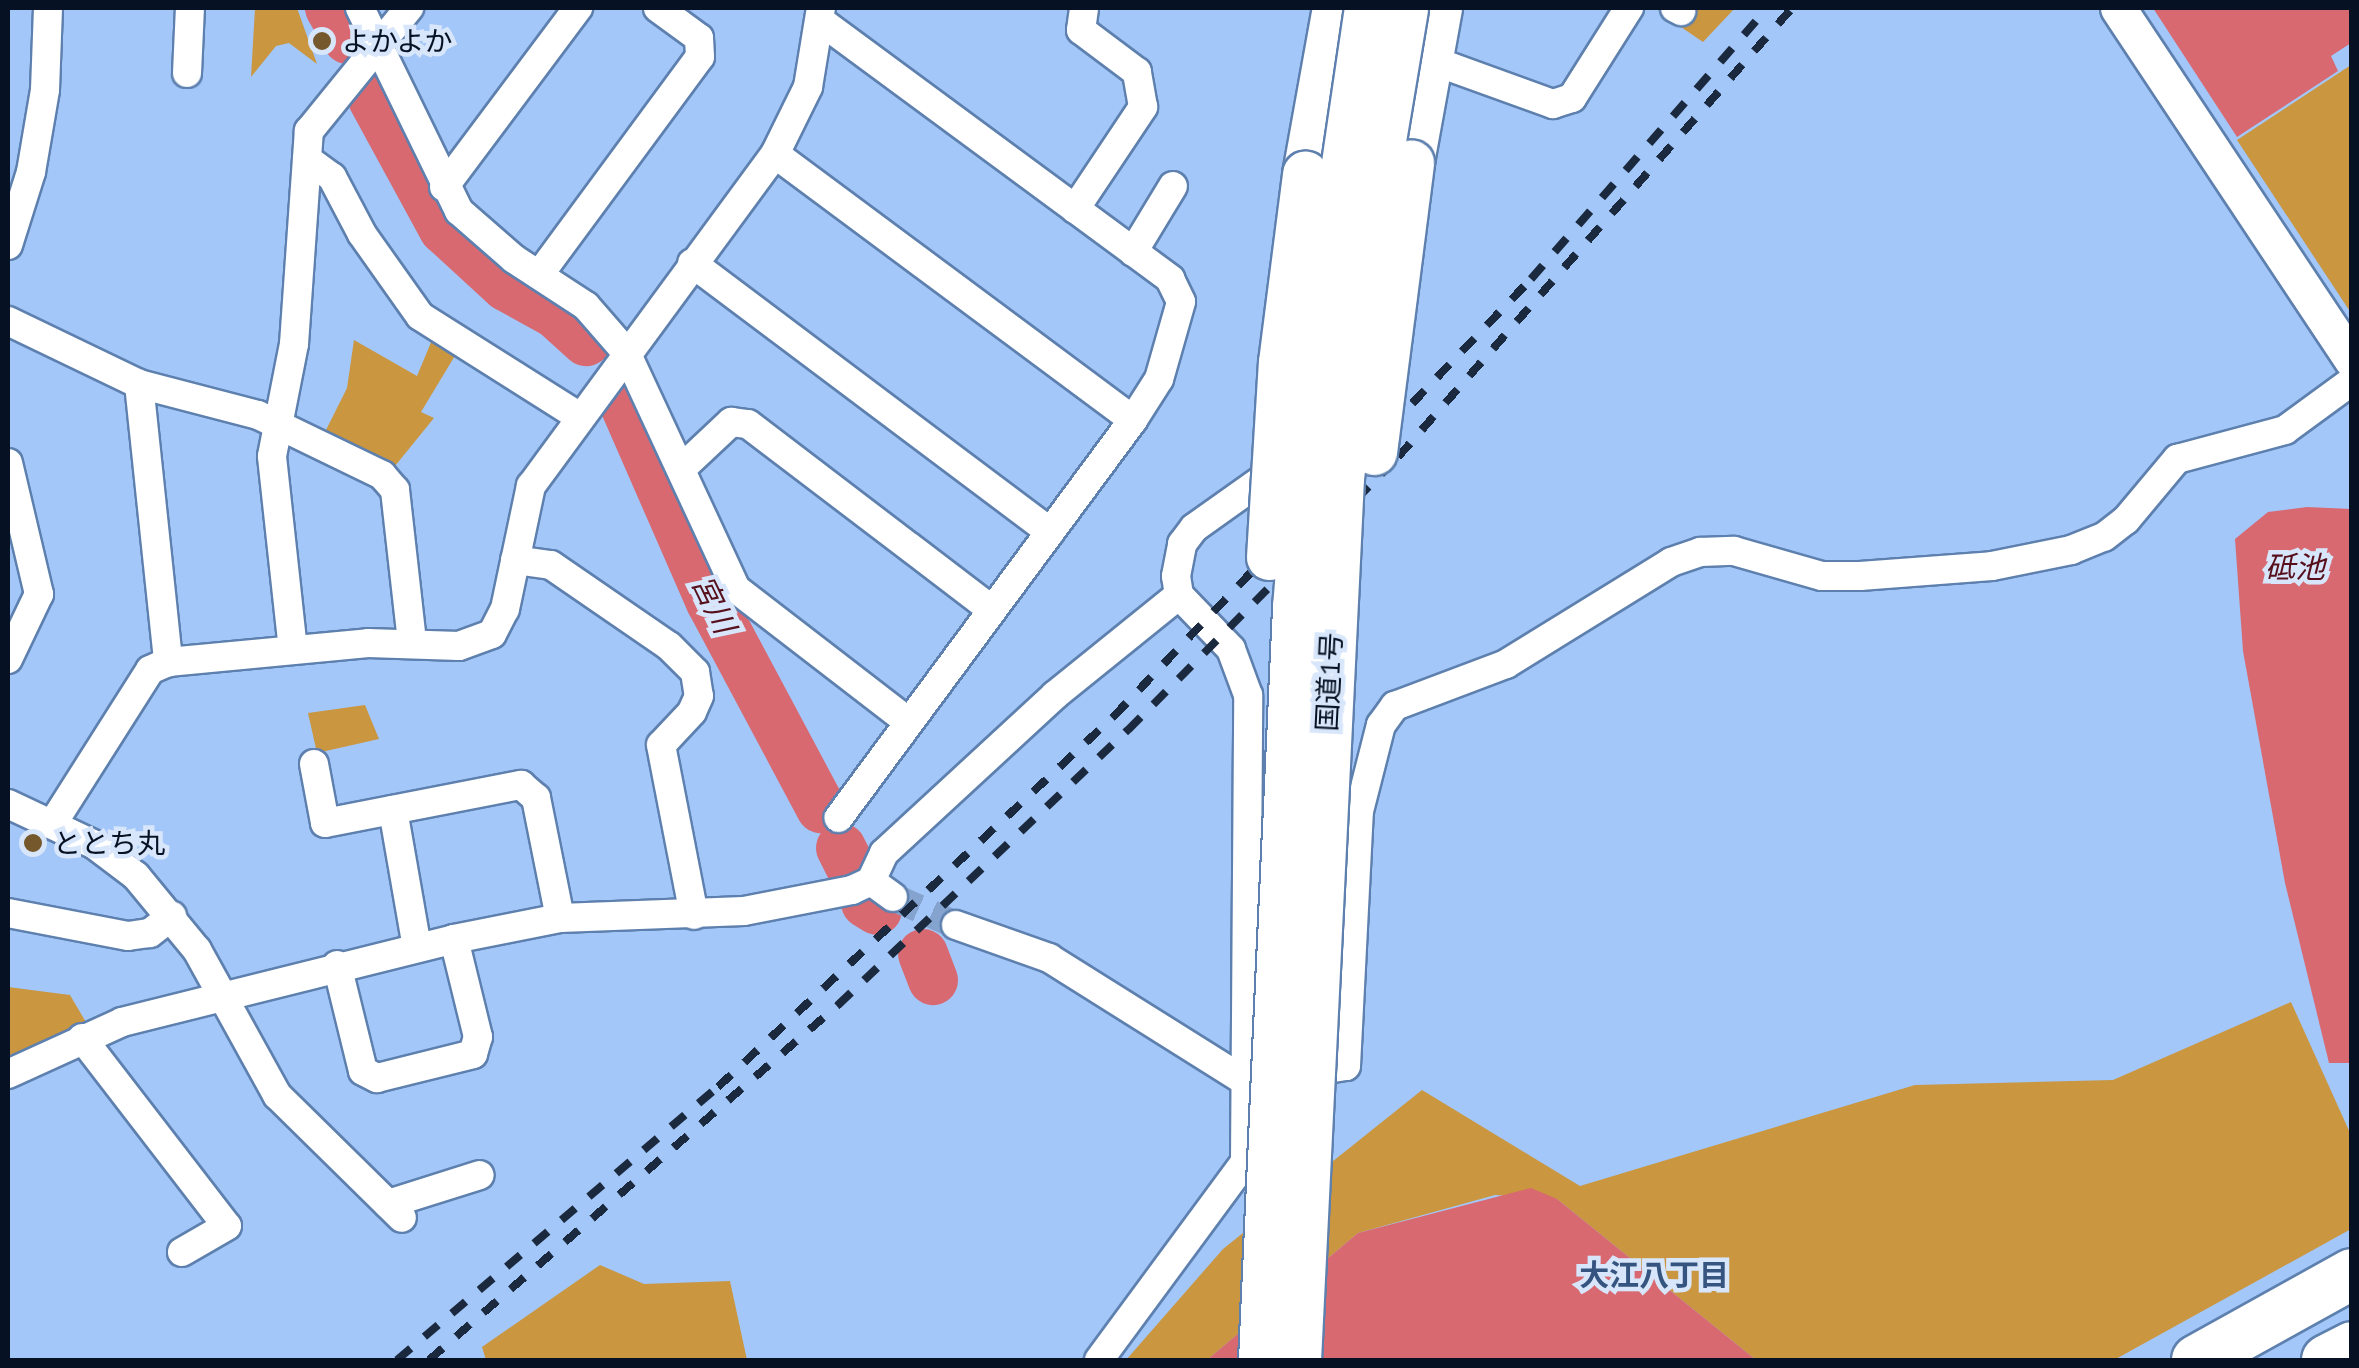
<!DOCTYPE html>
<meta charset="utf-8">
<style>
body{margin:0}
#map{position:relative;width:2359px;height:1368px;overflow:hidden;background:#a3c7f9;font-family:"PT Sans","Noto Sans JP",sans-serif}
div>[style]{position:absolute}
.green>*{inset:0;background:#ca963f}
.water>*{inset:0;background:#d86971}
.river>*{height:50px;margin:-25px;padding:0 25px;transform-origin:25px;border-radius:25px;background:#d86971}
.minor-tunnel>*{height:28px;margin-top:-14px;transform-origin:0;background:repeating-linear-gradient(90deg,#84a3ce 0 28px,transparent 0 42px)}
.roads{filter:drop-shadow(2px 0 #5e80ae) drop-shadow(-2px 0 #5e80ae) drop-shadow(0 2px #5e80ae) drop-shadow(0 -2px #5e80ae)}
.minor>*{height:28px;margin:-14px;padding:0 14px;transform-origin:14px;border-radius:14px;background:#fff}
.tertiary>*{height:35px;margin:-17.5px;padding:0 17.5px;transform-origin:17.5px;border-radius:17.5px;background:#fff}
.trunk>*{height:45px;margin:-22.5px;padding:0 22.5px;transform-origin:22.5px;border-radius:22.5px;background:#fff}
.motorway>*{height:50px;margin:-25px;padding:0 25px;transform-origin:25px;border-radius:25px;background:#fff}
.rail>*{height:8px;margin-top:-4px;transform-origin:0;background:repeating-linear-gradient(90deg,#1a293e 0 18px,transparent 0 36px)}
.bridges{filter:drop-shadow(2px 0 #5e80ae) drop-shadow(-2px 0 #5e80ae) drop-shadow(0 2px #5e80ae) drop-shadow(0 -2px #5e80ae)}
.trunk-bridge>*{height:45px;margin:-22.5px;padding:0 22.5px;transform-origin:22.5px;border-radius:22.5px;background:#fff}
.dots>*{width:28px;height:28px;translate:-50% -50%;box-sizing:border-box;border:5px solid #d8e6fb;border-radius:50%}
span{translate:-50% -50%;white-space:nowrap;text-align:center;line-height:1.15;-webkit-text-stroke:9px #d8e6fb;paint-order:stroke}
.poi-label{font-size:28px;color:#061223}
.left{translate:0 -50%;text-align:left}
.street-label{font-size:28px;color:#061223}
.water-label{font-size:30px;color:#560f1b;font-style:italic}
.neighbourhood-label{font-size:30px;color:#35547f;font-weight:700}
.frame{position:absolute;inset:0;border:10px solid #061223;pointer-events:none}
</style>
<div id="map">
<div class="green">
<i style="clip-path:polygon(255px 8px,297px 8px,317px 64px,289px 43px,276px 46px,251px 77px)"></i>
<i style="clip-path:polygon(1689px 8px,1735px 8px,1703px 42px,1678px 25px)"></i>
<i style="clip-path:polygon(2351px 65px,2351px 313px,2237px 140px)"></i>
<i style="clip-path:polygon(354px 340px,417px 376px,432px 340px,456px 354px,421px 412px,434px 418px,395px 466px,324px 434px,347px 388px)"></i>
<i style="clip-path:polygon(365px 705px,379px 739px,317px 753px,308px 713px)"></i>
<i style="clip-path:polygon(8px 987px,70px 995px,90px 1029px,8px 1058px)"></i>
<i style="clip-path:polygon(2291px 1002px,2351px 1135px,2351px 1229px,2114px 1360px,1756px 1360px,1557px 1199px,1495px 1195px,1358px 1233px,1207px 1360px,1126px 1360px,1223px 1249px,1422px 1090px,1580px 1186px,1915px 1085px,2113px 1080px)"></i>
<i style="clip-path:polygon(600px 1265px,644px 1284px,730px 1281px,747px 1360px,486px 1360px,482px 1347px)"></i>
</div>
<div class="water">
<i style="clip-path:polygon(2153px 8px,2351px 8px,2351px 43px,2331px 56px,2338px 71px,2237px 137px)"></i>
<i style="clip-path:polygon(2307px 507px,2351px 509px,2351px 1063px,2329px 1063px,2285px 883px,2243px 651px,2235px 539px,2268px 512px)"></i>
<i style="clip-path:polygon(1531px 1188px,1557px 1199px,1756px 1360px,1207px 1360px,1358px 1233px)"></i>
</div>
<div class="river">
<i style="left:330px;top:8px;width:36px;rotate:60deg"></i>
<i style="left:373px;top:99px;width:148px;rotate:61.4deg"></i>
<i style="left:444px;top:229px;width:84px;rotate:42.6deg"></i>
<i style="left:506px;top:286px;width:56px;rotate:28.9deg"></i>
<i style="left:555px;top:313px;width:42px;rotate:42.1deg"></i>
<i style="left:620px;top:394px;width:227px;rotate:66.4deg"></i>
<i style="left:711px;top:602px;width:234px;rotate:61.9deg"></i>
<i style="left:841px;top:848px;width:27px;rotate:63deg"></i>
<i style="left:866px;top:903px;width:13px;rotate:32deg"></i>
<i style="left:923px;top:954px;width:28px;rotate:69deg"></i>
</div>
<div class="minor-tunnel">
<i style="left:893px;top:897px;width:69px;rotate:24deg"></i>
</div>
<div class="roads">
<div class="minor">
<i style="left:360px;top:8px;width:226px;rotate:64deg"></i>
<i style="left:459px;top:211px;width:73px;rotate:41.1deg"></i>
<i style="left:514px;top:259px;width:86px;rotate:33.1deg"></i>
<i style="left:586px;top:306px;width:61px;rotate:49deg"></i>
<i style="left:626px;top:352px;width:261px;rotate:65.1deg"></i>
<i style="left:736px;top:589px;width:218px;rotate:37.6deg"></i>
<i style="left:1675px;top:8px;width:7px;rotate:27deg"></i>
<i style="left:822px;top:22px;width:433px;rotate:36.4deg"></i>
<i style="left:1170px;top:279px;width:25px;rotate:64deg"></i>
<i style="left:1181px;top:302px;width:80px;rotate:105.9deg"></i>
<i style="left:1159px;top:379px;width:49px;rotate:122.4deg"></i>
<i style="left:1133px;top:420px;width:495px;rotate:126.5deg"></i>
<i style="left:1445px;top:65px;width:115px;rotate:19.9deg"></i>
<i style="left:1553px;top:104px;width:20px;rotate:-18deg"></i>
<i style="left:1572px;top:98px;width:107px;rotate:-57.7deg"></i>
<i style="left:187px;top:73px;width:65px;rotate:-87.4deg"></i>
<i style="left:775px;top:154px;width:446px;rotate:36.6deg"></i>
<i style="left:307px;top:159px;width:31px;rotate:36deg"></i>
<i style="left:332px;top:177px;width:64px;rotate:62.2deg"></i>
<i style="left:362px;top:234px;width:100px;rotate:54.7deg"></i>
<i style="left:420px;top:316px;width:187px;rotate:32.3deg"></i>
<i style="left:444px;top:187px;width:224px;rotate:-53.2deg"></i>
<i style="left:1075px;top:209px;width:123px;rotate:-56.3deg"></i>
<i style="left:1143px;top:107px;width:36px;rotate:-100deg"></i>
<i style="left:1137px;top:72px;width:70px;rotate:-143.1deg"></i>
<i style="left:1081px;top:30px;width:22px;rotate:-82deg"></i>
<i style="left:8px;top:245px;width:77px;rotate:-72.5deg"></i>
<i style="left:31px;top:172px;width:83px;rotate:-80.3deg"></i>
<i style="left:45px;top:90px;width:82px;rotate:-87.9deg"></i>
<i style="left:1133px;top:252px;width:77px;rotate:-58.8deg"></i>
<i style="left:692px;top:263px;width:448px;rotate:36.9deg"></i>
<i style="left:539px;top:275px;width:271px;rotate:-53.6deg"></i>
<i style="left:700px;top:57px;width:19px;rotate:-93deg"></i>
<i style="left:699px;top:38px;width:51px;rotate:-143.8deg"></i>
<i style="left:8px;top:321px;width:145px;rotate:25.7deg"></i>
<i style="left:139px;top:384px;width:123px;rotate:14.6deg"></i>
<i style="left:258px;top:415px;width:138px;rotate:25.8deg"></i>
<i style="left:382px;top:475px;width:20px;rotate:49deg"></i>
<i style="left:395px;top:490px;width:153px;rotate:83.6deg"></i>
<i style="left:139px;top:384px;width:280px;rotate:84deg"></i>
<i style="left:8px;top:463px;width:135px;rotate:76.7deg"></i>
<i style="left:39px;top:594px;width:72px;rotate:115.5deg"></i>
<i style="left:681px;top:469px;width:69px;rotate:-43.2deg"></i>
<i style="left:731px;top:422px;width:17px;rotate:7deg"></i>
<i style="left:748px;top:424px;width:307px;rotate:37.3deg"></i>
<i style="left:515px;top:560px;width:36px;rotate:8deg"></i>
<i style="left:551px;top:565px;width:143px;rotate:34.5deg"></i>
<i style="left:669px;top:646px;width:37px;rotate:45deg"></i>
<i style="left:695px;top:672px;width:24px;rotate:81deg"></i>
<i style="left:699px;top:696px;width:17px;rotate:114deg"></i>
<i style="left:692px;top:712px;width:45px;rotate:133.2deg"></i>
<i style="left:661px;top:745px;width:173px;rotate:79deg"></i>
<i style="left:293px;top:650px;width:195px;rotate:-96.2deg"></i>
<i style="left:272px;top:456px;width:114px;rotate:-78.9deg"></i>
<i style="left:294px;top:344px;width:214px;rotate:-86deg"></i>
<i style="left:309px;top:131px;width:159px;rotate:-50.9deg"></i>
<i style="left:314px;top:764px;width:60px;rotate:79.4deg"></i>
<i style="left:325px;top:823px;width:200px;rotate:-11deg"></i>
<i style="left:521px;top:785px;width:20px;rotate:41deg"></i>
<i style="left:536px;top:798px;width:122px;rotate:78.7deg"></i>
<i style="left:8px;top:804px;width:96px;rotate:25.2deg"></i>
<i style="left:95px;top:845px;width:51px;rotate:37.1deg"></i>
<i style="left:136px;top:876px;width:96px;rotate:50.5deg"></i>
<i style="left:197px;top:950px;width:166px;rotate:61.1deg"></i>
<i style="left:277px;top:1095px;width:175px;rotate:44.5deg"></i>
<i style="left:393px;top:810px;width:139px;rotate:80.1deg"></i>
<i style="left:53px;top:823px;width:181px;rotate:-57.6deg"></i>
<i style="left:150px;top:670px;width:20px;rotate:-24deg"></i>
<i style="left:168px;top:662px;width:201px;rotate:-5.4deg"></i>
<i style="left:368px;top:643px;width:91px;rotate:1.9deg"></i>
<i style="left:459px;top:646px;width:35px;rotate:-20deg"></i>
<i style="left:492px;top:634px;width:28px;rotate:-63deg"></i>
<i style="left:505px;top:609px;width:126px;rotate:-78.1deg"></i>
<i style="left:531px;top:486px;width:412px;rotate:-53.7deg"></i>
<i style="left:775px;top:154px;width:75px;rotate:-63.8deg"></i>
<i style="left:808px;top:87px;width:80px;rotate:-80.7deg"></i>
<i style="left:871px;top:881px;width:27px;rotate:36deg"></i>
<i style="left:8px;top:913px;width:122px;rotate:10.9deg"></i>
<i style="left:128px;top:936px;width:22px;rotate:-8deg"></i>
<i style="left:150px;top:933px;width:28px;rotate:-38deg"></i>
<i style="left:956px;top:925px;width:99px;rotate:19.5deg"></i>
<i style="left:1049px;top:958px;width:234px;rotate:32.1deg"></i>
<i style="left:1247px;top:1082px;width:100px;rotate:-9.2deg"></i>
<i style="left:1346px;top:1066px;width:255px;rotate:-87.1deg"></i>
<i style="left:1359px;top:811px;width:89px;rotate:-75.7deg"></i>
<i style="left:1381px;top:725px;width:24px;rotate:-54deg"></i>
<i style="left:1395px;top:706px;width:119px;rotate:-20.7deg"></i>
<i style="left:1506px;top:664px;width:194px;rotate:-31.7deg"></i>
<i style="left:1671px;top:562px;width:31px;rotate:-19deg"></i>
<i style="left:1700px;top:552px;width:34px;rotate:-2deg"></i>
<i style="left:1734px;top:551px;width:91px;rotate:15.9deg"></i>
<i style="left:1822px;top:576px;width:38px"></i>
<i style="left:1860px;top:576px;width:132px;rotate:-4.3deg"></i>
<i style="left:1992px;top:566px;width:81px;rotate:-11.4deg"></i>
<i style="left:2071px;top:550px;width:35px;rotate:-22deg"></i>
<i style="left:2104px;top:537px;width:28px;rotate:-38deg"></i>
<i style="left:2126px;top:520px;width:80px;rotate:-50.1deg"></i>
<i style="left:2177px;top:459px;width:112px;rotate:-15deg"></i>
<i style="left:2285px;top:430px;width:83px;rotate:-36.2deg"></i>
<i style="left:337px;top:965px;width:109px;rotate:76.2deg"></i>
<i style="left:363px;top:1071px;width:16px;rotate:27deg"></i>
<i style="left:377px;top:1078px;width:99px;rotate:-14deg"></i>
<i style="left:473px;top:1054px;width:18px;rotate:-74deg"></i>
<i style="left:478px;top:1037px;width:101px;rotate:-103.8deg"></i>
<i style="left:82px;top:1038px;width:237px;rotate:52.4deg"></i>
<i style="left:227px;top:1226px;width:52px;rotate:150deg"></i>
<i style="left:8px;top:1074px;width:125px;rotate:-24.5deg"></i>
<i style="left:122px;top:1022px;width:342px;rotate:-14deg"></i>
<i style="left:454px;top:939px;width:108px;rotate:-11.2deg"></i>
<i style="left:560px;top:918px;width:184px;rotate:-2.2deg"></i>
<i style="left:744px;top:911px;width:110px;rotate:-11deg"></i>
<i style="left:852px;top:890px;width:21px;rotate:-25deg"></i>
<i style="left:871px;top:881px;width:31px;rotate:-65deg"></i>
<i style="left:884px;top:853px;width:233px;rotate:-42.7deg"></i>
<i style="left:1055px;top:695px;width:159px;rotate:-38.9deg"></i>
<i style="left:388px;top:1204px;width:96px;rotate:-17.5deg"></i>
<i style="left:1099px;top:1360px;width:246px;rotate:-53.6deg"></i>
<i style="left:1245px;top:1162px;width:467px;rotate:-89.6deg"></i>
<i style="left:1248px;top:695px;width:49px;rotate:-110.3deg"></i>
<i style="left:1231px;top:649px;width:75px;rotate:-133.9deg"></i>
<i style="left:1179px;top:595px;width:19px;rotate:-99deg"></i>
<i style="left:1176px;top:576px;width:33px;rotate:-79deg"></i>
<i style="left:1182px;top:544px;width:20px;rotate:-53deg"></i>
<i style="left:1194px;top:528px;width:102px;rotate:-35.4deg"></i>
</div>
<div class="tertiary">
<i style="left:2118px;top:8px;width:423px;rotate:56.4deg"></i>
</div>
<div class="trunk">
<i style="left:1411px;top:162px;width:157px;rotate:-79.7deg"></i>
<i style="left:1305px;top:174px;width:169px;rotate:-79.8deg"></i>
</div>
<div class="motorway">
<i style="left:2197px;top:1360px;width:177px;rotate:-29deg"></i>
<i style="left:2327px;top:1360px;width:28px;rotate:-27deg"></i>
</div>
</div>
<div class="rail">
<i style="left:397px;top:1360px;width:421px;rotate:-40.4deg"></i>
<i style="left:718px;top:1087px;width:543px;rotate:-43.13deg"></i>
<i style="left:1114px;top:716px;width:604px;rotate:-46.34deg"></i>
<i style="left:1531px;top:279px;width:359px;rotate:-48.9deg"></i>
<i style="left:429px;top:1360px;width:542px;rotate:-40.96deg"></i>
<i style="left:838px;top:1005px;width:400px;rotate:-43.5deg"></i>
<i style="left:1128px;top:730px;width:384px;rotate:-45.3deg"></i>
<i style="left:1398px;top:457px;width:597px;rotate:-48.73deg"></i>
</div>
<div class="bridges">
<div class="trunk-bridge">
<i style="left:1374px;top:452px;width:292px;rotate:-82.7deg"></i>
<i style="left:1269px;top:557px;width:195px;rotate:-86.5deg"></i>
<i style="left:1281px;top:362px;width:190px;rotate:-82.7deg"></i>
<i style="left:1261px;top:1360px;width:754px;rotate:-87.41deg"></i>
<i style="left:1295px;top:607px;width:262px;rotate:-85.2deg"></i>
<i style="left:1317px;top:346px;width:342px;rotate:-81.6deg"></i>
<i style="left:1298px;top:1360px;width:883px;rotate:-87.21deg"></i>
<i style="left:1341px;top:478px;width:292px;rotate:-83.3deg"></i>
<i style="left:1375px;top:188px;width:182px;rotate:-80.5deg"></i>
</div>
</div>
<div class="dots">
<i style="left:322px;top:41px;background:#75582c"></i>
<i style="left:33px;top:843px;background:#75582c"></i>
</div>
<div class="poi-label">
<span class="left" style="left:342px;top:41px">よかよか</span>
<span class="left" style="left:53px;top:843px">ととち丸</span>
</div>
<div class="street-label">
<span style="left:1329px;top:682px;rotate:-87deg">国道1号</span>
</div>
<div class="water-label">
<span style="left:2295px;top:567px">砥池</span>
<span style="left:714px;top:604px;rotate:64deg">宮川</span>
</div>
<div class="neighbourhood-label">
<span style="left:1654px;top:1275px">大江八丁目</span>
</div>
<div class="frame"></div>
</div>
